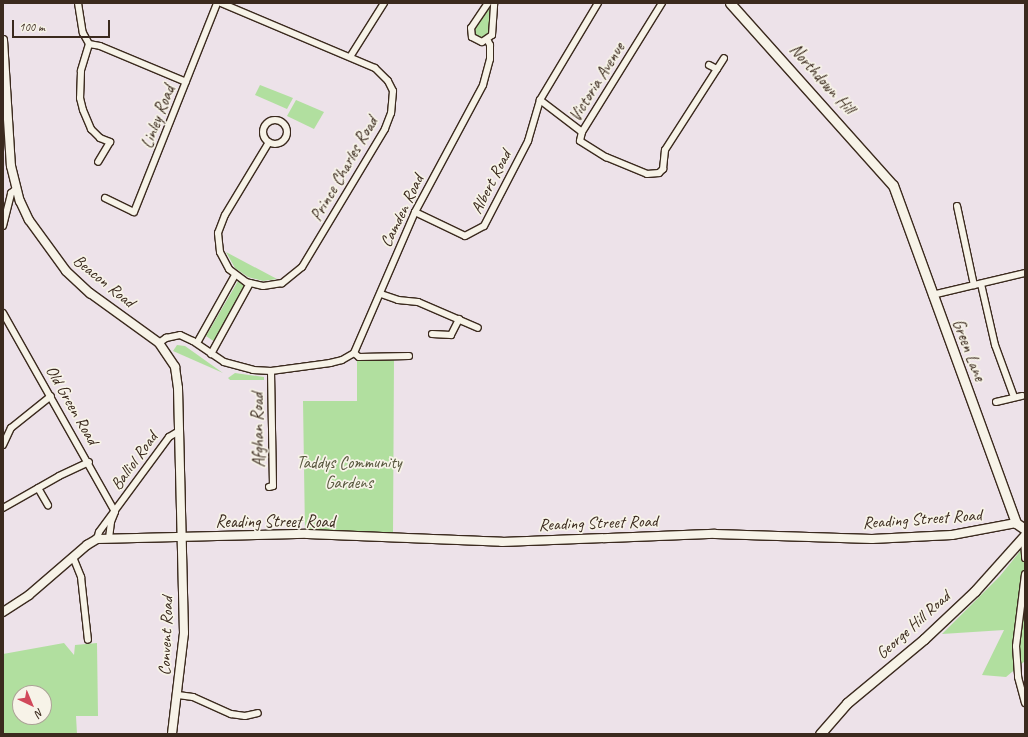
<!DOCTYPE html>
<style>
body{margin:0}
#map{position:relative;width:1028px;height:737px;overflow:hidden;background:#ede2e9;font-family:Caveat,sans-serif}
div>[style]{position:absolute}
.green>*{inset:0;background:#b1df9f}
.roads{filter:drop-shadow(1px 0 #3b2a1e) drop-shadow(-1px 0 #3b2a1e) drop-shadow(0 1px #3b2a1e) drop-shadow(0 -1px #3b2a1e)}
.minor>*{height:6px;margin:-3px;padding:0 3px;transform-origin:3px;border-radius:3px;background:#f7f3e8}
.minor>.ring{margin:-3px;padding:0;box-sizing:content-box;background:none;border:6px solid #f7f3e8;border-radius:50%}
.tertiary>*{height:8px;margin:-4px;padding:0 4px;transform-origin:4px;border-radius:4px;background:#f7f3e8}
.secondary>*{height:9px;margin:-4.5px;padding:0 4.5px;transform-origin:4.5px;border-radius:4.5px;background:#f7f3e8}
span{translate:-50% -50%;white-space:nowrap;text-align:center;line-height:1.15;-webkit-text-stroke:3.5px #f7f3e8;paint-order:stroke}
.street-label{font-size:17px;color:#3b2a1e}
.park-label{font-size:17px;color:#58573e}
.frame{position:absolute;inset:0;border:4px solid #3b2a1e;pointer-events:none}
.north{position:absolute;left:12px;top:685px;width:40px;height:40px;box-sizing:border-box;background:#f7f3e8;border:1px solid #aca397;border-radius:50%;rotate:136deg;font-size:11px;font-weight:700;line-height:16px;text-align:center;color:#3b2a1e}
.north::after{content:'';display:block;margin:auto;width:14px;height:18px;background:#d1495b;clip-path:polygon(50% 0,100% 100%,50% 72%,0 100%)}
.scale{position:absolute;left:12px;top:20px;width:98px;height:18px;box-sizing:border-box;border:2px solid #3b2a1e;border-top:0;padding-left:5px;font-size:12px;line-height:14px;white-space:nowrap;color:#3b2a1e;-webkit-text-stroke:3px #f7f3e8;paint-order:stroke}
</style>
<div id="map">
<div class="green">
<i style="clip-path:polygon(490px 6px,490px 34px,481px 39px,475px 36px,473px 28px)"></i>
<i style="clip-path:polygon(260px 85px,293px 98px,287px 109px,255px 95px)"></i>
<i style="clip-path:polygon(296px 100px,324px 112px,314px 129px,287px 116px)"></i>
<i style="clip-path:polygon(226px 252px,277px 279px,263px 281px,248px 277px,235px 268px)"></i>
<i style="clip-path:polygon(238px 281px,243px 283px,244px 289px,215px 342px,206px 336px)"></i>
<i style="clip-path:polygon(177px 345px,185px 346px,223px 373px,173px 351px)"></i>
<i style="clip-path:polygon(394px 359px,393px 537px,305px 532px,303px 401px,357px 401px,357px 360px)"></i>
<i style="clip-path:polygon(235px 373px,264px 377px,264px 380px,230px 380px,228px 378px)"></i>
<i style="clip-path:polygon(1025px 545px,1025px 661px,1006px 677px,982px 675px,1004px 630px,942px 634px,1000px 576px)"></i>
<i style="clip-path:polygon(evenodd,64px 643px,74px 655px,75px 645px,97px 643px,98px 716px,76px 716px,77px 734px,3px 734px,3px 654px,64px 643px,20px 693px,44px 693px,44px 717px,20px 717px,20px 693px)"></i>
</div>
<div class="roads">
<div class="minor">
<i style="left:78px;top:3px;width:30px;rotate:81deg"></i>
<i style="left:83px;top:33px;width:13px;rotate:61deg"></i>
<i style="left:89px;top:44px;width:28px;rotate:107deg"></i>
<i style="left:81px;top:71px;width:27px;rotate:92deg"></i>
<i style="left:80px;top:98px;width:12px;rotate:76deg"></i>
<i style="left:83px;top:110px;width:21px;rotate:67deg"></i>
<i style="left:91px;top:129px;width:13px;rotate:45deg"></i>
<i style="left:100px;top:138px;width:11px;rotate:22deg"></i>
<i style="left:110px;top:142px;width:23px;rotate:121deg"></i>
<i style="left:221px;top:3px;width:167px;rotate:22.9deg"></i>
<i style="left:375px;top:68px;width:18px;rotate:45deg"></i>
<i style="left:388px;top:81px;width:11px;rotate:63deg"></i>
<i style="left:393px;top:91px;width:22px;rotate:95deg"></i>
<i style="left:391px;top:113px;width:17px;rotate:111deg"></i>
<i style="left:385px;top:129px;width:161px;rotate:121deg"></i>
<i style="left:302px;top:267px;width:26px;rotate:141deg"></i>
<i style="left:282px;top:283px;width:19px;rotate:171deg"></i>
<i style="left:263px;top:286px;width:17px;rotate:-167deg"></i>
<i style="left:246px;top:282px;width:21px;rotate:-143deg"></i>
<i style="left:229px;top:269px;width:19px;rotate:-118deg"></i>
<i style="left:220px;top:252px;width:19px;rotate:-96deg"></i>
<i style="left:218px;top:233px;width:19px;rotate:-69deg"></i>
<i style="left:225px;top:215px;width:85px;rotate:-58.9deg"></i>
<i style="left:488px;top:3px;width:30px;rotate:124deg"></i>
<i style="left:471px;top:28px;width:9px;rotate:84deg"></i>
<i style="left:472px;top:37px;width:11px;rotate:27deg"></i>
<i style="left:482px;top:42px;width:12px;rotate:-35deg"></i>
<i style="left:492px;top:35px;width:32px;rotate:-86deg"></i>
<i style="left:662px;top:3px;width:152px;rotate:121.8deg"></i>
<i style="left:582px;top:132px;width:9px;rotate:103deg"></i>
<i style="left:580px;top:141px;width:31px;rotate:32deg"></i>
<i style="left:606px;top:157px;width:44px;rotate:22.5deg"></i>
<i style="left:647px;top:174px;width:12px;rotate:-5deg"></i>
<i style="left:659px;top:173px;width:6px;rotate:-45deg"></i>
<i style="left:663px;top:169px;width:19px;rotate:-84deg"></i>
<i style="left:665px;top:150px;width:109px;rotate:-57.3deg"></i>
<i style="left:89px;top:44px;width:11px;rotate:10deg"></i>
<i style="left:100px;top:46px;width:93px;rotate:22.7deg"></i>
<i style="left:350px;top:57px;width:64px;rotate:-57.8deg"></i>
<i style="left:709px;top:65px;width:9px;rotate:27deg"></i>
<i class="ring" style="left:263px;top:120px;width:18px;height:18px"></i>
<i style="left:582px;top:132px;width:53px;rotate:-142.7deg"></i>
<i style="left:540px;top:100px;width:113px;rotate:-59.1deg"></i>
<i style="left:105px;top:198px;width:32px;rotate:26deg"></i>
<i style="left:134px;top:212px;width:225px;rotate:-68.3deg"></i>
<i style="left:957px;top:206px;width:81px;rotate:77.9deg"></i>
<i style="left:415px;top:212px;width:55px;rotate:25.6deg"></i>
<i style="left:465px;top:236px;width:21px;rotate:-28deg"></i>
<i style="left:484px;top:226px;width:96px;rotate:-62.6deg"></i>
<i style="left:528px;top:141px;width:43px;rotate:-73.7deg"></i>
<i style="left:3px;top:226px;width:34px;rotate:-76deg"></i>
<i style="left:11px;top:193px;width:6px;rotate:-39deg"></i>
<i style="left:981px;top:284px;width:63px;rotate:77.1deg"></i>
<i style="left:995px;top:345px;width:55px;rotate:69.9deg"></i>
<i style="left:381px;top:294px;width:18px;rotate:19deg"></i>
<i style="left:398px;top:300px;width:20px;rotate:6deg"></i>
<i style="left:418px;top:302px;width:65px;rotate:23.4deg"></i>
<i style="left:932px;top:295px;width:96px;rotate:-13.3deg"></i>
<i style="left:3px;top:313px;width:228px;rotate:60.6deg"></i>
<i style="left:115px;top:512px;width:11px;rotate:112deg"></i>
<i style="left:111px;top:522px;width:17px;rotate:97deg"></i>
<i style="left:432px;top:334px;width:19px;rotate:3deg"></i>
<i style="left:451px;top:335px;width:18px;rotate:-63deg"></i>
<i style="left:159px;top:343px;width:9px;rotate:-36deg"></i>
<i style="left:166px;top:338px;width:14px;rotate:-12deg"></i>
<i style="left:180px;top:335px;width:14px;rotate:25deg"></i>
<i style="left:193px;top:341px;width:37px;rotate:34deg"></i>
<i style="left:224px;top:362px;width:30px;rotate:15deg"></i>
<i style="left:253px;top:370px;width:18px;rotate:3deg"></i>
<i style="left:271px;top:371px;width:60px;rotate:-7.7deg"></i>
<i style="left:330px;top:363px;width:12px;rotate:-14deg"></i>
<i style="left:342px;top:360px;width:14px;rotate:-30deg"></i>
<i style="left:354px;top:353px;width:154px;rotate:-66.6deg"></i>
<i style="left:415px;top:212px;width:144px;rotate:-61.8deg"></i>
<i style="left:483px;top:85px;width:27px;rotate:-75deg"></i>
<i style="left:490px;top:59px;width:14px;rotate:-90deg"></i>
<i style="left:490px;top:45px;width:4px;rotate:-117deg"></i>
<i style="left:197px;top:343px;width:78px;rotate:-60.8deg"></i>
<i style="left:354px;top:353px;width:6px;rotate:39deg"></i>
<i style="left:359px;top:357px;width:50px;rotate:-1.1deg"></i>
<i style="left:211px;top:354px;width:81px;rotate:-61.2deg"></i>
<i style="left:996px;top:402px;width:27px;rotate:-13deg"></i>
<i style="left:3px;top:445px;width:19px;rotate:-65deg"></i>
<i style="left:11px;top:428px;width:51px;rotate:-38.7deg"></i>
<i style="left:269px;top:487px;width:4px;rotate:-14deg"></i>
<i style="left:273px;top:486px;width:115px;rotate:-91deg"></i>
<i style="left:38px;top:488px;width:20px;rotate:60deg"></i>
<i style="left:3px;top:508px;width:64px;rotate:-29.7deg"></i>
<i style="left:59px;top:476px;width:33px;rotate:-25deg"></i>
<i style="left:1024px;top:536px;width:22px;rotate:87deg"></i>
<i style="left:97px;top:539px;width:7px;rotate:-74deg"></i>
<i style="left:99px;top:532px;width:118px;rotate:-53.6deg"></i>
<i style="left:169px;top:437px;width:12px;rotate:-31deg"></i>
<i style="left:73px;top:557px;width:22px;rotate:68deg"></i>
<i style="left:81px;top:577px;width:63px;rotate:83.7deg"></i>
<i style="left:1025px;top:574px;width:73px;rotate:97.1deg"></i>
<i style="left:1016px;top:646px;width:31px;rotate:86deg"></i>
<i style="left:1018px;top:677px;width:27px;rotate:75deg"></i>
<i style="left:178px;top:695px;width:15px;rotate:8deg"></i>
<i style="left:193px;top:697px;width:42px;rotate:24.1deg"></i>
<i style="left:231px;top:714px;width:14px;rotate:8deg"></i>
<i style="left:245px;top:716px;width:13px;rotate:-13deg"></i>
</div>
<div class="tertiary">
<i style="left:3px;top:40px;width:126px;rotate:86.4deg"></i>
<i style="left:11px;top:166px;width:36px;rotate:76deg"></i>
<i style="left:20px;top:201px;width:21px;rotate:65deg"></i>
<i style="left:29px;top:220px;width:63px;rotate:54deg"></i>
<i style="left:66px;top:271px;width:33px;rotate:43deg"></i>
<i style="left:90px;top:293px;width:85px;rotate:35.9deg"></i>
<i style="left:159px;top:343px;width:29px;rotate:56deg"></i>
<i style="left:175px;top:367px;width:21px;rotate:82deg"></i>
<i style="left:178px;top:388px;width:245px;rotate:88.6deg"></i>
<i style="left:184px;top:633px;width:102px;rotate:96.8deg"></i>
<i style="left:3px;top:612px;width:31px;rotate:-33deg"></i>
<i style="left:29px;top:595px;width:77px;rotate:-40.8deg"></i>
<i style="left:87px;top:545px;width:12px;rotate:-31deg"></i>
<i style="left:97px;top:539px;width:210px;rotate:-1.4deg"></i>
<i style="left:307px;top:534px;width:195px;rotate:2.3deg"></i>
<i style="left:502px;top:542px;width:213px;rotate:-2.2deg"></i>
<i style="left:715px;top:534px;width:157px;rotate:1.8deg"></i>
<i style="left:872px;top:539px;width:80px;rotate:-2.9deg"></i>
<i style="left:952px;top:535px;width:65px;rotate:-10.6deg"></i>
</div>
<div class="secondary">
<i style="left:730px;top:3px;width:244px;rotate:48.2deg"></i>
<i style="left:893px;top:185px;width:360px;rotate:70deg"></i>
<i style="left:1016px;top:523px;width:11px;rotate:34deg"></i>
<i style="left:820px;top:734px;width:41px;rotate:-48.9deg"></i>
<i style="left:847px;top:703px;width:100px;rotate:-39.7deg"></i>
<i style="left:924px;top:639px;width:70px;rotate:-43.3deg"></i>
<i style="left:975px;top:591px;width:75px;rotate:-48.2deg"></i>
</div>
</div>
<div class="street-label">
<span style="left:822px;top:79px;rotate:48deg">Northdown Hill</span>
<span style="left:597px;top:82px;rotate:-58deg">Victoria Avenue</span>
<span style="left:158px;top:117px;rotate:-69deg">Linley Road</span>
<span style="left:344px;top:169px;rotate:-60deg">Prince Charles Road</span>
<span style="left:491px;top:182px;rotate:-63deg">Albert Road</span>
<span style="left:402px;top:211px;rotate:-64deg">Camden Road</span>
<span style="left:104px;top:281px;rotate:39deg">Beacon Road</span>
<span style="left:969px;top:350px;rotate:69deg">Green Lane</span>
<span style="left:72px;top:405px;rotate:60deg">Old Green Road</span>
<span style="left:258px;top:430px;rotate:-91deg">Afghan Road</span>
<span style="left:134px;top:461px;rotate:-54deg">Balliol Road</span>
<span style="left:922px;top:519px;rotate:-4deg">Reading Street Road</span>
<span style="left:275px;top:522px">Reading Street Road</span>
<span style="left:598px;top:523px;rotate:-2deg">Reading Street Road</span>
<span style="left:913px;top:625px;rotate:-42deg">George Hill Road</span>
<span style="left:166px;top:636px;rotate:-88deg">Convent Road</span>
</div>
<div class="park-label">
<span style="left:349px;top:473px">Taddys Community<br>Gardens</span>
</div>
<div class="frame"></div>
<div class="north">N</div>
<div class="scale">100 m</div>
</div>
